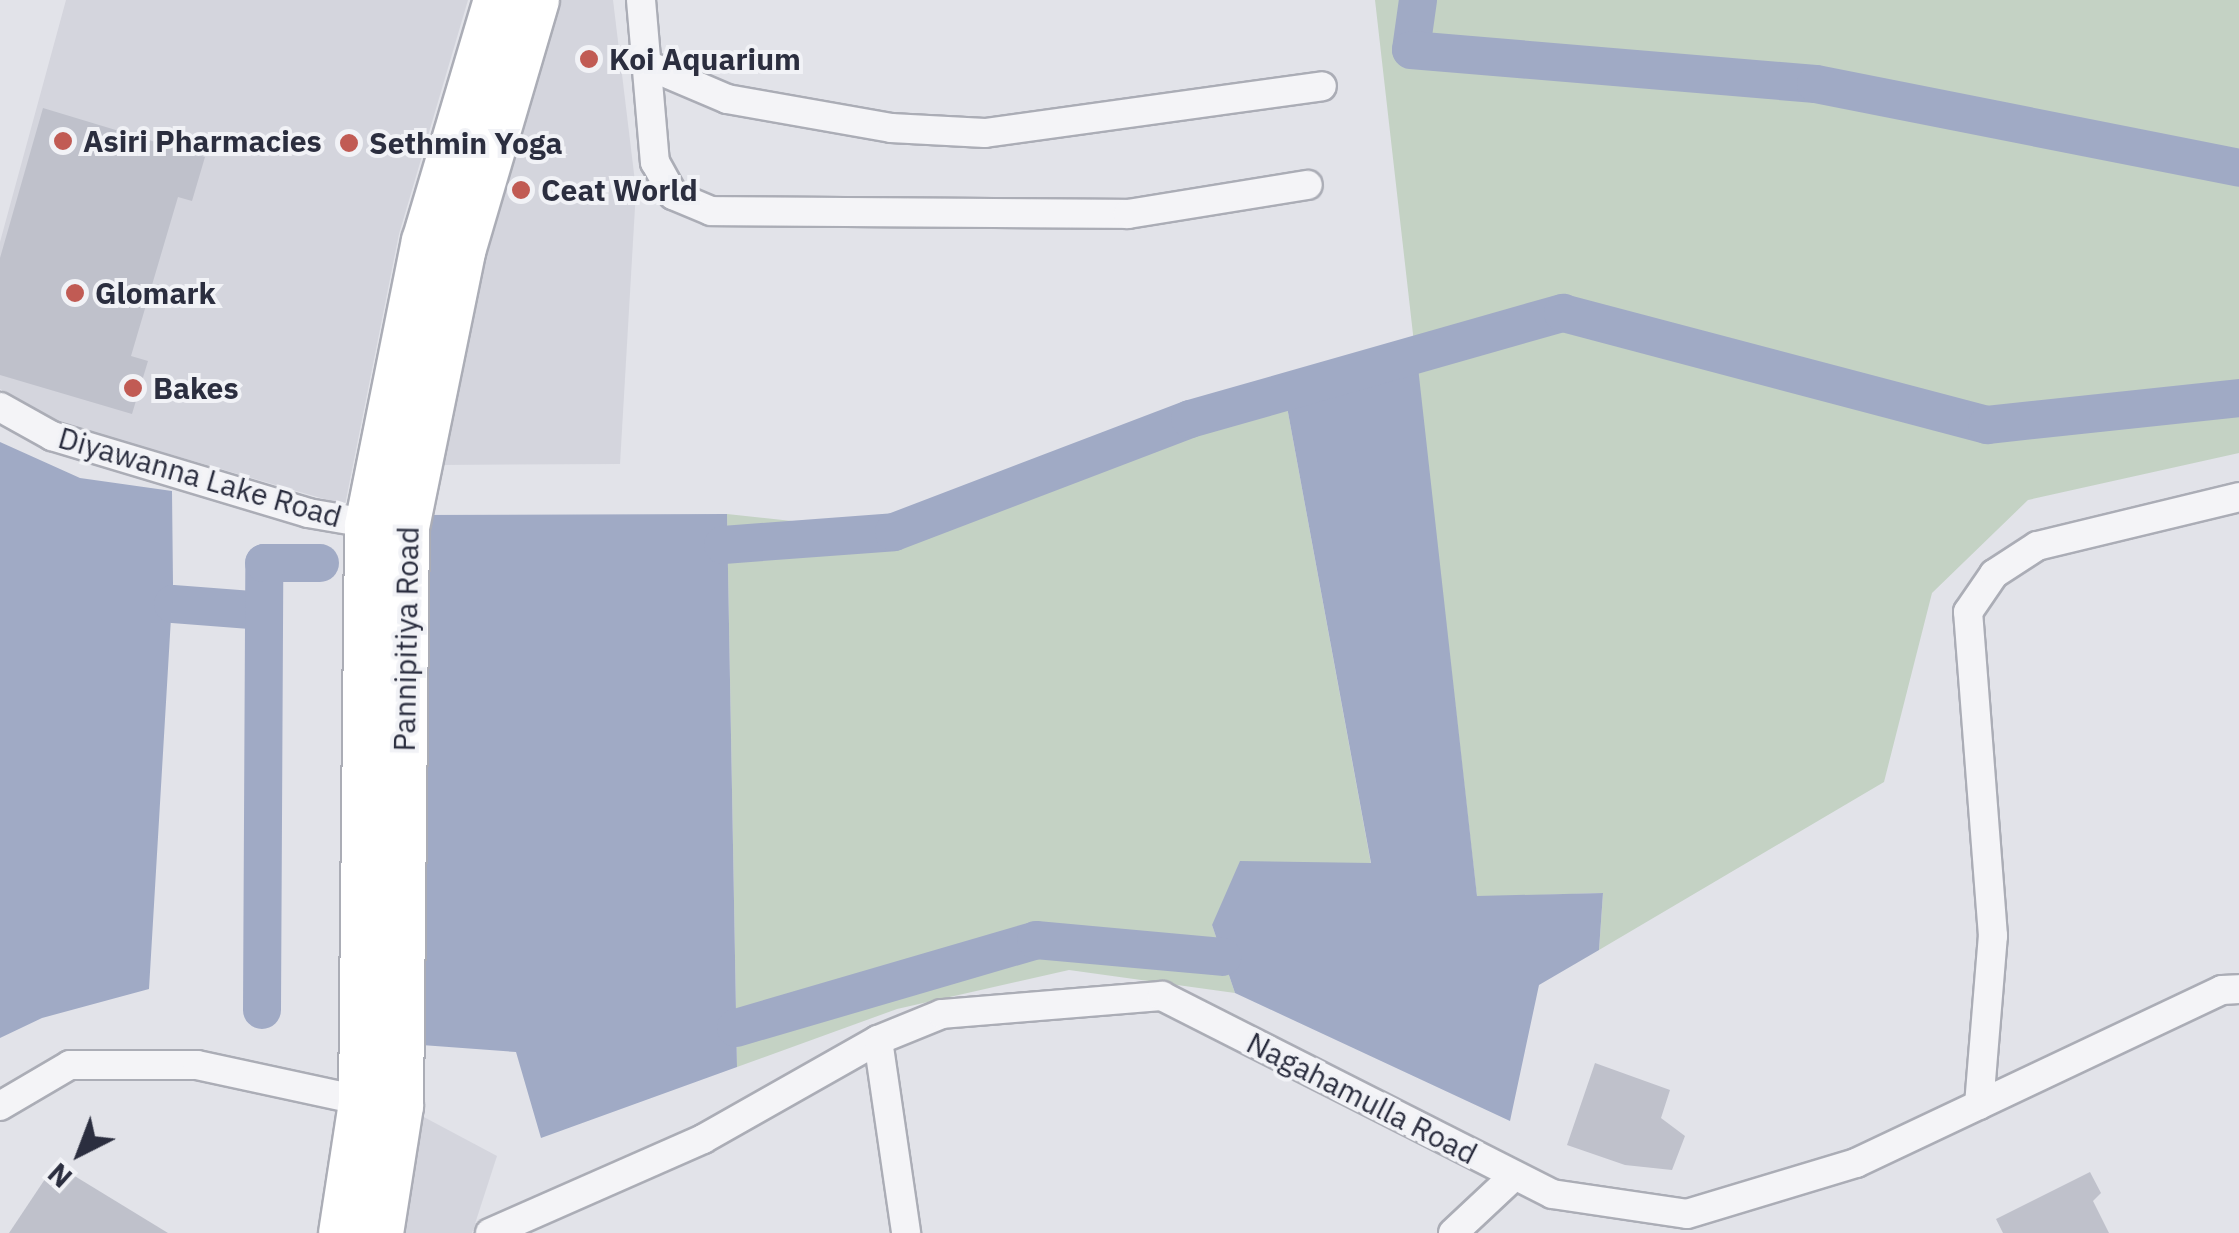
<!DOCTYPE html>
<style>
body{margin:0}
#map{position:relative;width:2239px;height:1233px;overflow:hidden;background:#e2e3e9;font-family:"IBM Plex Sans",sans-serif}
div>[style]{position:absolute}
.built>*{inset:0;background:#d4d5dd}
.green>*{inset:0;background:#c4d2c4}
.water>*{inset:0;background:#a0aac5}
.canal>*{height:38px;margin:-19px;padding:0 19px;transform-origin:19px;border-radius:19px;background:#a0aac5}
.building>*{inset:0;background:#bfc1cb}
.roads{filter:drop-shadow(2px 0 #abadb6) drop-shadow(-2px 0 #abadb6) drop-shadow(0 2px #abadb6) drop-shadow(0 -2px #abadb6)}
.street>*{height:28px;margin:-14px;padding:0 14px;transform-origin:14px;border-radius:14px;background:#f4f4f7}
.primary>*{height:45px;margin:-22.5px;padding:0 22.5px;transform-origin:22.5px;border-radius:22.5px;background:#fff}
.dots>*{width:28px;height:28px;translate:-50% -50%;box-sizing:border-box;border:5px solid #f1f2f6;border-radius:50%}
span{translate:-50% -50%;white-space:nowrap;text-align:center;line-height:1.15;-webkit-text-stroke:8px #f1f2f6;paint-order:stroke}
.poi-label{font-size:30px;color:#2b2e3f;font-weight:700}
.left{translate:0 -50%;text-align:left}
.street-label{font-size:30px;color:#2b2e3f}
.north{position:absolute;left:30px;top:1103px;width:100px;height:100px;-webkit-text-stroke:8px #f1f2f6;paint-order:stroke;rotate:222deg;font-size:28px;font-weight:700;line-height:40px;text-align:center;color:#2b2e3f}
.north::after{content:'';display:block;margin:auto;width:35px;height:45px;background:#2b2e3f;clip-path:polygon(50% 0,100% 100%,50% 72%,0 100%)}
</style>
<div id="map">
<div class="built">
<i style="clip-path:polygon(66px 0,468px 0,399px 234px,345px 505px,58px 422px,0 389px,0 242px)"></i>
<i style="clip-path:polygon(555px 0,613px 0,636px 190px,620px 464px,437px 465px,479px 256px)"></i>
<i style="clip-path:polygon(405px 1107px,497px 1156px,472px 1233px,386px 1233px)"></i>
</div>
<div class="green">
<i style="clip-path:polygon(1375px 0,2239px 0,2239px 453px,2028px 500px,1932px 593px,1884px 782px,1599px 950px,1603px 893px,1477px 897px)"></i>
<i style="clip-path:polygon(1285px 396px,1371px 864px,1212px 925px,1235px 993px,1069px 970px,897px 1009px,737px 1067px,727px 514px,894px 532px,1190px 419px)"></i>
</div>
<div class="water">
<i style="clip-path:polygon(1417px 358px,1477px 896px,1603px 893px,1599px 950px,1539px 985px,1510px 1121px,1235px 993px,1212px 925px,1240px 861px,1371px 863px,1285px 396px)"></i>
<i style="clip-path:polygon(0 442px,80px 478px,172px 491px,173px 584px,149px 989px,42px 1018px,0 1038px)"></i>
<i style="clip-path:polygon(727px 514px,737px 1067px,541px 1138px,516px 1052px,408px 1044px,418px 515px)"></i>
</div>
<div class="canal">
<i style="left:1418px;top:0;width:50px;rotate:98deg"></i>
<i style="left:1411px;top:50px;width:406px;rotate:4.8deg"></i>
<i style="left:1816px;top:84px;width:431px;rotate:11.2deg"></i>
<i style="left:723px;top:545px;width:171px;rotate:-4.3deg"></i>
<i style="left:894px;top:532px;width:317px;rotate:-20.9deg"></i>
<i style="left:1190px;top:419px;width:388px;rotate:-15.9deg"></i>
<i style="left:1563px;top:313px;width:439px;rotate:14.8deg"></i>
<i style="left:1987px;top:425px;width:253px;rotate:-6.1deg"></i>
<i style="left:173px;top:604px;width:91px;rotate:4.4deg"></i>
<i style="left:262px;top:1010px;width:447px;rotate:-89.7deg"></i>
<i style="left:264px;top:563px;width:56px"></i>
<i style="left:736px;top:1028px;width:313px;rotate:-16.3deg"></i>
<i style="left:1036px;top:940px;width:187px;rotate:5.2deg"></i>
</div>
<div class="building">
<i style="clip-path:polygon(43px 108px,205px 157px,192px 201px,178px 197px,131px 356px,148px 361px,132px 414px,0 375px,0 258px)"></i>
<i style="clip-path:polygon(1595px 1063px,1670px 1090px,1661px 1118px,1685px 1136px,1672px 1170px,1625px 1165px,1567px 1145px)"></i>
<i style="clip-path:polygon(55px 1164px,168px 1233px,9px 1233px)"></i>
<i style="clip-path:polygon(2090px 1172px,2101px 1193px,2093px 1201px,2109px 1233px,2003px 1233px,1996px 1219px)"></i>
</div>
<div class="roads">
<div class="street">
<i style="left:641px;top:0;width:163px;rotate:85.1deg"></i>
<i style="left:655px;top:162px;width:38px;rotate:61deg"></i>
<i style="left:673px;top:195px;width:41px;rotate:22.8deg"></i>
<i style="left:711px;top:211px;width:417px;rotate:0.4deg"></i>
<i style="left:1128px;top:214px;width:182px;rotate:-9.2deg"></i>
<i style="left:645px;top:64px;width:89px;rotate:23.1deg"></i>
<i style="left:727px;top:99px;width:167px;rotate:10deg"></i>
<i style="left:891px;top:128px;width:94px;rotate:3deg"></i>
<i style="left:985px;top:133px;width:340px;rotate:-7.9deg"></i>
<i style="left:0;top:407px;width:60px;rotate:29.1deg"></i>
<i style="left:52px;top:436px;width:267px;rotate:16.7deg"></i>
<i style="left:308px;top:513px;width:71px;rotate:9.7deg"></i>
<i style="left:878px;top:1040px;width:195px;rotate:81.7deg"></i>
<i style="left:1979px;top:1105px;width:170px;rotate:-85.3deg"></i>
<i style="left:1993px;top:936px;width:325px;rotate:-94.4deg"></i>
<i style="left:1968px;top:612px;width:46px;rotate:-55.6deg"></i>
<i style="left:1994px;top:574px;width:51px;rotate:-33.1deg"></i>
<i style="left:2037px;top:546px;width:208px;rotate:-13.6deg"></i>
<i style="left:0;top:1106px;width:81px;rotate:-30.4deg"></i>
<i style="left:70px;top:1065px;width:127px"></i>
<i style="left:197px;top:1065px;width:180px;rotate:12.2deg"></i>
<i style="left:490px;top:1233px;width:233px;rotate:-23.8deg"></i>
<i style="left:703px;top:1139px;width:201px;rotate:-29.5deg"></i>
<i style="left:878px;top:1040px;width:69px;rotate:-22.1deg"></i>
<i style="left:942px;top:1014px;width:221px;rotate:-4.7deg"></i>
<i style="left:1162px;top:996px;width:437px;rotate:26.9deg"></i>
<i style="left:1552px;top:1194px;width:136px;rotate:8.4deg"></i>
<i style="left:1687px;top:1214px;width:177px;rotate:-16.8deg"></i>
<i style="left:1856px;top:1163px;width:405px;rotate:-25.3deg"></i>
<i style="left:2222px;top:990px;width:17px;rotate:-3deg"></i>
<i style="left:1453px;top:1233px;width:83px;rotate:-43.1deg"></i>
</div>
<div class="primary">
<i style="left:341px;top:1233px;width:133px;rotate:-81.3deg"></i>
<i style="left:361px;top:1102px;width:577px;rotate:-89.4deg"></i>
<i style="left:367px;top:525px;width:290px;rotate:-78.7deg"></i>
<i style="left:424px;top:241px;width:252px;rotate:-73.4deg"></i>
<i style="left:380px;top:1233px;width:129px;rotate:-81.1deg"></i>
<i style="left:400px;top:1106px;width:579px;rotate:-89.41deg"></i>
<i style="left:406px;top:527px;width:282px;rotate:-78.5deg"></i>
<i style="left:462px;top:251px;width:262px;rotate:-73.6deg"></i>
</div>
</div>
<div class="dots">
<i style="left:589px;top:59px;background:#c15b54"></i>
<i style="left:63px;top:141px;background:#c15b54"></i>
<i style="left:349px;top:143px;background:#c15b54"></i>
<i style="left:521px;top:190px;background:#c15b54"></i>
<i style="left:75px;top:293px;background:#c15b54"></i>
<i style="left:133px;top:388px;background:#c15b54"></i>
</div>
<div class="poi-label">
<span class="left" style="left:609px;top:59px">Koi Aquarium</span>
<span class="left" style="left:83px;top:141px">Asiri Pharmacies</span>
<span class="left" style="left:369px;top:143px">Sethmin Yoga</span>
<span class="left" style="left:541px;top:190px">Ceat World</span>
<span class="left" style="left:95px;top:293px">Glomark</span>
<span class="left" style="left:153px;top:388px">Bakes</span>
</div>
<div class="street-label">
<span style="left:200px;top:477px;rotate:16deg">Diyawanna Lake Road</span>
<span style="left:406px;top:639px;rotate:-89deg">Pannipitiya Road</span>
<span style="left:1362px;top:1098px;rotate:27deg">Nagahamulla Road</span>
</div>
<div class="north">N</div>
</div>
